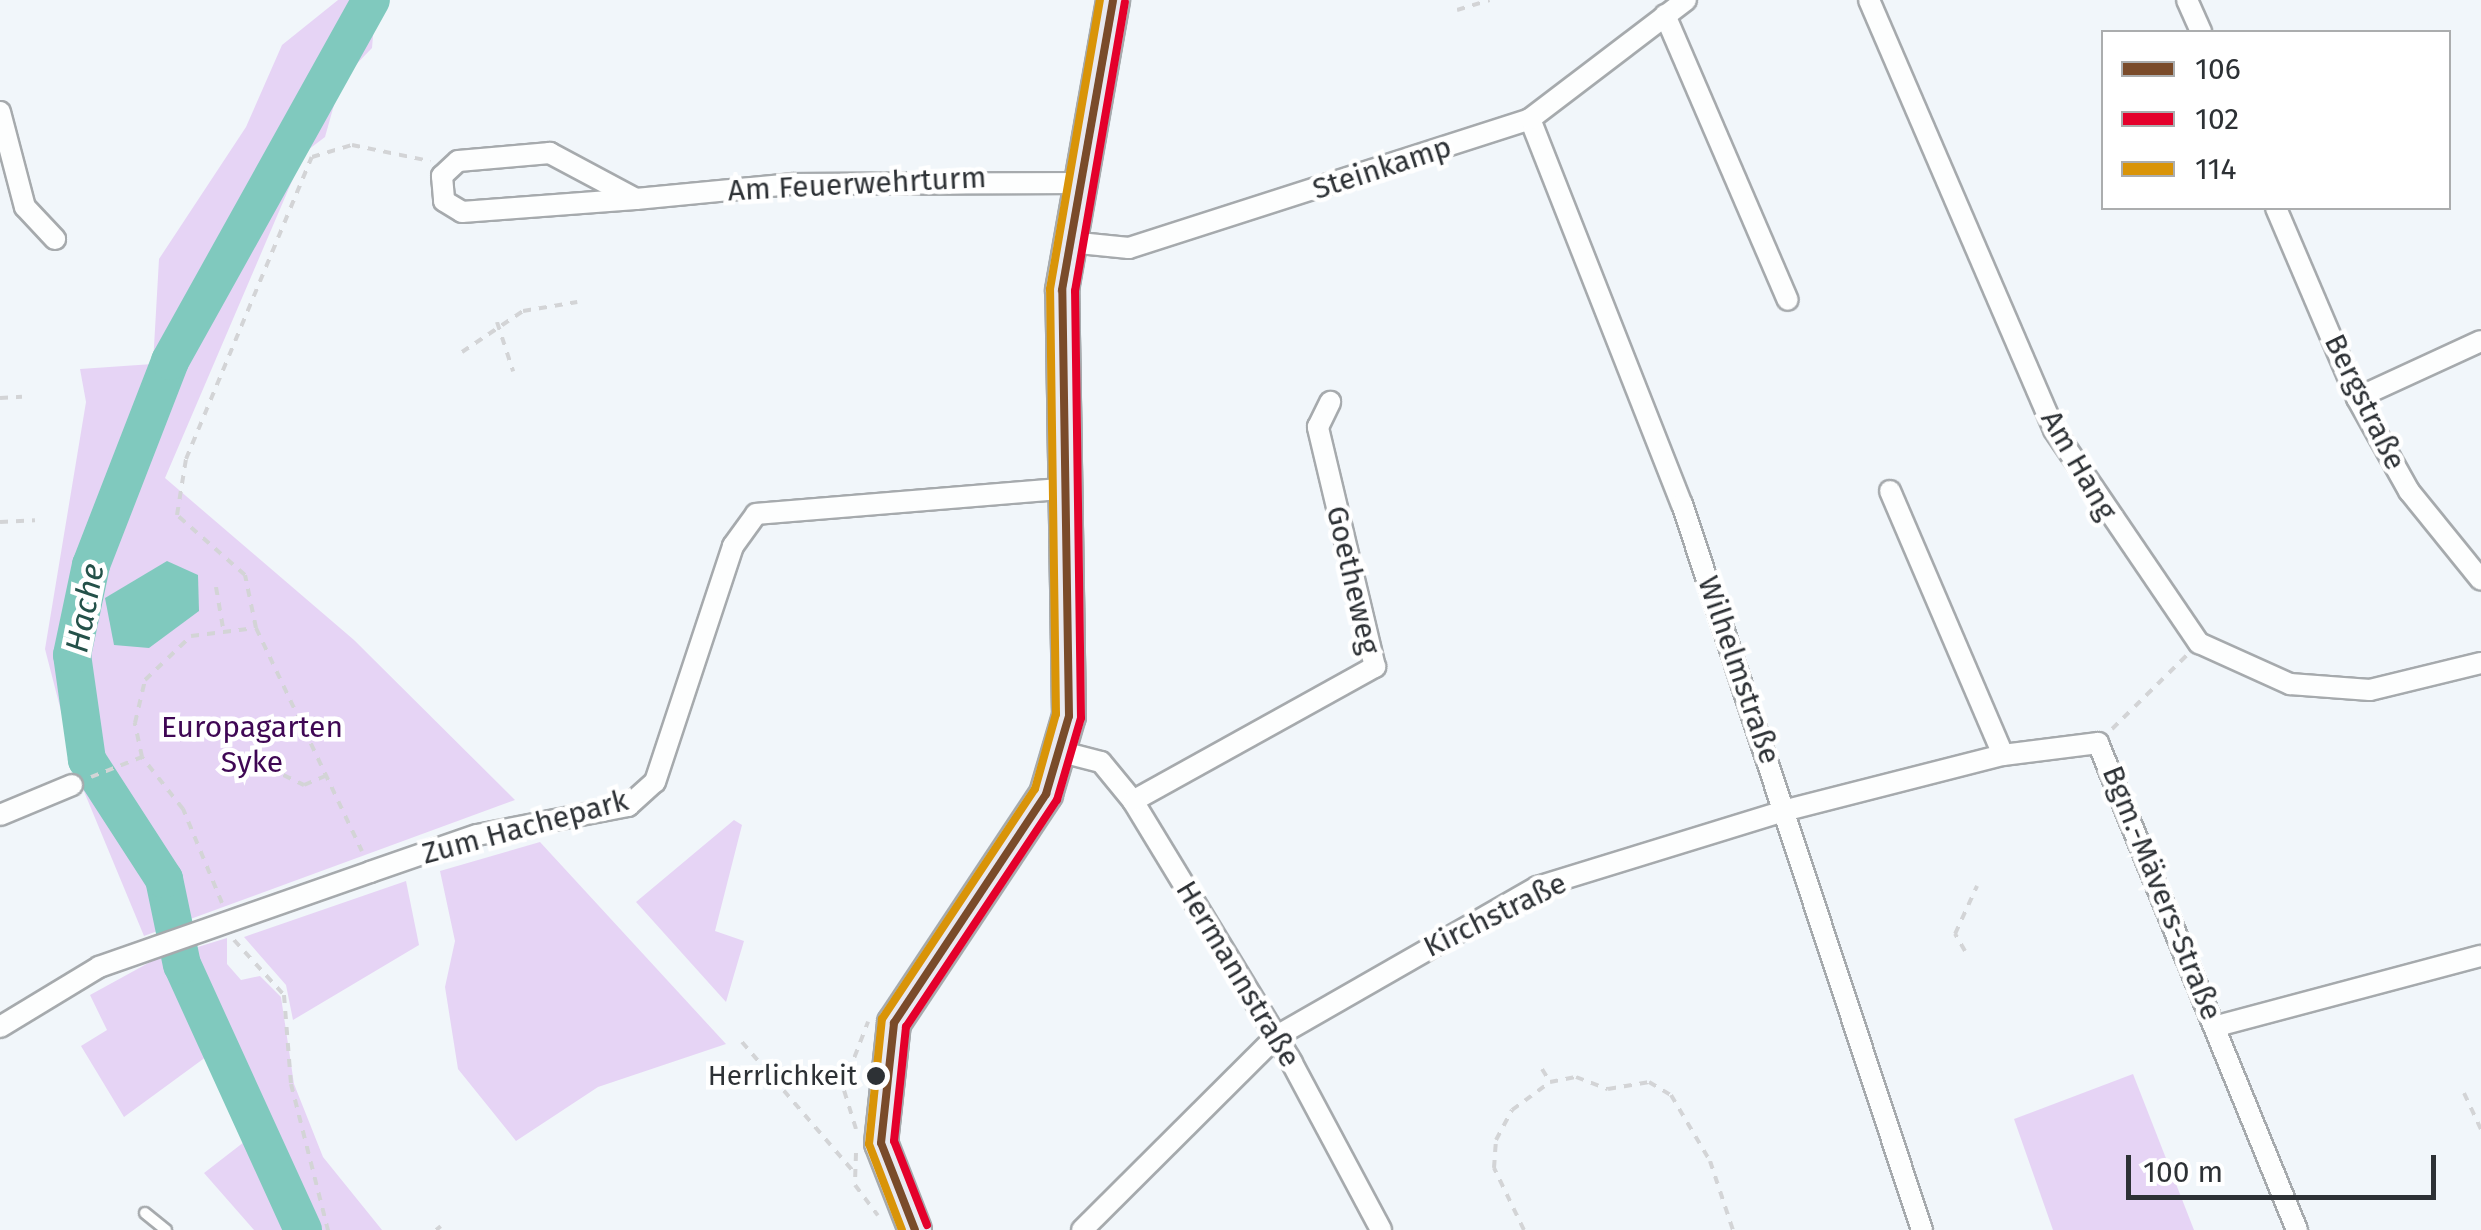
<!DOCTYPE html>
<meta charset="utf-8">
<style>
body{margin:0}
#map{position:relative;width:2481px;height:1230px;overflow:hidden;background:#f1f6fa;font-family:"Fira Sans",sans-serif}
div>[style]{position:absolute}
.green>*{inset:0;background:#e6d4f5}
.water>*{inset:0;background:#80c9be}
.river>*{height:38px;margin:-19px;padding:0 19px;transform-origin:19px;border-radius:19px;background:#80c9be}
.path>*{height:4px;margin-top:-2px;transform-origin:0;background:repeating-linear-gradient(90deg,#d3d4d6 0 8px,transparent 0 16px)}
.roads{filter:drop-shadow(2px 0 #a6aaad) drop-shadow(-2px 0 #a6aaad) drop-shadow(0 2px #a6aaad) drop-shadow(0 -2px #a6aaad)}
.lane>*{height:10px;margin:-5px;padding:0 5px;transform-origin:5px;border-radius:5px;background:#fdfefe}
.street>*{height:20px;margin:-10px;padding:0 10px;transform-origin:10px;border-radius:10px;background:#fdfefe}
.primary>*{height:32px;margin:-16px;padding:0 16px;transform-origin:16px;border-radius:16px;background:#e8e9f1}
.bus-1>*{height:8px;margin:-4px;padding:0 4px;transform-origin:4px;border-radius:4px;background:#7a4b2a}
.bus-2>*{height:8px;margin:-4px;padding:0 4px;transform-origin:4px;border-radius:4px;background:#e4002b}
.bus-3>*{height:8px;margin:-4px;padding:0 4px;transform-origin:4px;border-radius:4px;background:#d99408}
.dots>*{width:28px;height:28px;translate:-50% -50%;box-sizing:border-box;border:5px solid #fff;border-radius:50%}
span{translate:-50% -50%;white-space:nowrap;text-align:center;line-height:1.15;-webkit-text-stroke:9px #fff;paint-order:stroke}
.bus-label{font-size:28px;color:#2d3135}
.right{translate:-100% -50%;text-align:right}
.street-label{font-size:30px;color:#2d3135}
.park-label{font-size:30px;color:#3f0754}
.water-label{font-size:32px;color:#245149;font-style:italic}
.legend{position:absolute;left:2101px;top:30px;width:350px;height:180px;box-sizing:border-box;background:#fff;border:2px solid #abadae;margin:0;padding:12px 18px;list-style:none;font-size:30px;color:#2d3135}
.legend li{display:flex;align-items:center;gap:20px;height:50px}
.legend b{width:50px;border:2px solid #abadae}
.scale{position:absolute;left:2126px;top:1155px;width:310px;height:45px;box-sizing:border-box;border:5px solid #2d3135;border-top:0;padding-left:12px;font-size:30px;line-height:35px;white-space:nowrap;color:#2d3135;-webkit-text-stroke:8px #fff;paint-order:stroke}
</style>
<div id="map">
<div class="green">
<i style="clip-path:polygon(338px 0,376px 0,372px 48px,341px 80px,325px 137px,304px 153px,165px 478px,354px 640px,515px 800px,144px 936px,78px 777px,45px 649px,86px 402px,80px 369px,153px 364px,159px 259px,246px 127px,282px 45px)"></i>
<i style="clip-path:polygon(734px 820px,742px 825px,715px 931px,744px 941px,726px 1002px,636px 902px)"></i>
<i style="clip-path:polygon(540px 842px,726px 1044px,598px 1087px,516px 1141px,458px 1069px,445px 987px,455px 941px,440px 871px)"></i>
<i style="clip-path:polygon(406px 881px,419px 945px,293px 1020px,286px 985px,244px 937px)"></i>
<i style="clip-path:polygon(227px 938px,227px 964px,241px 980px,260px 976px,281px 997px,294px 1084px,323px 1157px,382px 1230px,254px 1230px,204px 1173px,266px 1125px,210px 1054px,124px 1117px,81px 1046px,107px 1030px,90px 995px,152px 961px)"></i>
<i style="clip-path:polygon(2133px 1074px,2194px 1230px,2053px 1230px,2014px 1119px)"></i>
</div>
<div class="water">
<i style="clip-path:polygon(167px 561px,198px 575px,199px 611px,149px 648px,114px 645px,105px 598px)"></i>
</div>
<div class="river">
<i style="left:303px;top:1230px;width:291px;rotate:-114.5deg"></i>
<i style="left:182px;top:965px;width:88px;rotate:-101.8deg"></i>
<i style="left:164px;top:879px;width:142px;rotate:-122.9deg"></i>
<i style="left:87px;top:760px;width:106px;rotate:-98.1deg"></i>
<i style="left:72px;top:655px;width:92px;rotate:-78.1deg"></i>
<i style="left:91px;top:565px;width:219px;rotate:-68.8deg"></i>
<i style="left:170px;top:361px;width:413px;rotate:-60.9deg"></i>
</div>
<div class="path">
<i style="left:1457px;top:10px;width:34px;rotate:-17deg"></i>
<i style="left:497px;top:322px;width:52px;rotate:71.9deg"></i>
<i style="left:462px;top:352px;width:73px;rotate:-33.9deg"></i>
<i style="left:523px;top:311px;width:55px;rotate:-9.5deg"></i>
<i style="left:0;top:398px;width:22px;rotate:-3deg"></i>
<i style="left:0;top:522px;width:35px;rotate:-3deg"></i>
<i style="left:216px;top:587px;width:42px;rotate:80.3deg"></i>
<i style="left:256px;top:628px;width:54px;rotate:-101.7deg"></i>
<i style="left:245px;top:575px;width:91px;rotate:-138.6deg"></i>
<i style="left:177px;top:515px;width:57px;rotate:-80.9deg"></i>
<i style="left:186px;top:459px;width:327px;rotate:-67.4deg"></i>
<i style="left:312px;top:157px;width:42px;rotate:-16.7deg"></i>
<i style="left:352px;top:145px;width:80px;rotate:11.6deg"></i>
<i style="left:2112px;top:729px;width:105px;rotate:-44.6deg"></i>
<i style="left:269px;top:768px;width:39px;rotate:26deg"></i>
<i style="left:304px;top:785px;width:30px;rotate:-23deg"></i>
<i style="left:91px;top:777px;width:55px;rotate:-21.4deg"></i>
<i style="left:222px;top:903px;width:102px;rotate:-112.5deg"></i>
<i style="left:183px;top:809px;width:66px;rotate:-128.3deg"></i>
<i style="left:142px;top:757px;width:35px;rotate:-102deg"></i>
<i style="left:135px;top:723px;width:44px;rotate:-76.9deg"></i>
<i style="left:145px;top:680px;width:64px;rotate:-43.7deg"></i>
<i style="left:191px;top:636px;width:65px;rotate:-7deg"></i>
<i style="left:256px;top:628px;width:247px;rotate:64.6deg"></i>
<i style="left:234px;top:940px;width:74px;rotate:47.7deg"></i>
<i style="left:284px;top:995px;width:89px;rotate:85.5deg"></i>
<i style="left:291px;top:1084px;width:151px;rotate:75.8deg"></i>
<i style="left:1965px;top:951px;width:20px;rotate:-120deg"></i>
<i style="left:1955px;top:934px;width:53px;rotate:-65.4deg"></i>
<i style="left:742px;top:1042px;width:170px;rotate:49.3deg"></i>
<i style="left:1542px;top:1069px;width:15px;rotate:58deg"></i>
<i style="left:2464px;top:1093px;width:40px;rotate:65deg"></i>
<i style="left:856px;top:1129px;width:44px;rotate:-107.2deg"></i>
<i style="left:843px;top:1087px;width:70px;rotate:-69deg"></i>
<i style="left:856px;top:1153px;width:32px;rotate:92deg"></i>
<i style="left:855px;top:1185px;width:38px;rotate:53deg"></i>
<i style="left:436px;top:1230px;width:6px;rotate:-39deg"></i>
<i style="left:1524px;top:1230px;width:69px;rotate:-115.8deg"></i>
<i style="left:1494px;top:1168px;width:28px;rotate:-86deg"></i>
<i style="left:1496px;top:1140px;width:34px;rotate:-62deg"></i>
<i style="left:1512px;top:1110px;width:47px;rotate:-36.4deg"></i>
<i style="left:1550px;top:1082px;width:26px;rotate:-11deg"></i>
<i style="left:1576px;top:1077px;width:34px;rotate:21deg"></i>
<i style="left:1608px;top:1089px;width:42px;rotate:-9.7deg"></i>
<i style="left:1649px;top:1082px;width:26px;rotate:31deg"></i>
<i style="left:1671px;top:1095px;width:77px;rotate:59.4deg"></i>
<i style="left:1710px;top:1161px;width:73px;rotate:71.6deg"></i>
</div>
<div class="roads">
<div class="lane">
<i style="left:145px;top:1213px;width:27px;rotate:39deg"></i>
</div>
<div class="street">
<i style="left:1869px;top:0;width:468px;rotate:66.7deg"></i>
<i style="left:2054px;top:430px;width:258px;rotate:55.8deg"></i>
<i style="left:2199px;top:643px;width:100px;rotate:24.3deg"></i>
<i style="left:2290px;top:684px;width:80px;rotate:4.3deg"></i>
<i style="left:2370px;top:690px;width:114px;rotate:-13.7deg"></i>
<i style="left:2187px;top:0;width:35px;rotate:66deg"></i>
<i style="left:1665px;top:15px;width:310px;rotate:66.7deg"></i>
<i style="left:0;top:112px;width:98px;rotate:75.3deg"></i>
<i style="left:25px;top:207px;width:44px;rotate:46.8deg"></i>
<i style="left:1530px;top:119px;width:414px;rotate:68.5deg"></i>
<i style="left:1682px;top:504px;width:765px;rotate:71.71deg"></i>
<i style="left:636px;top:199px;width:98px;rotate:-151.9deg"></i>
<i style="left:550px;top:153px;width:92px;rotate:175deg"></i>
<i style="left:458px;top:161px;width:22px;rotate:137deg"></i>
<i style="left:442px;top:176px;width:25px;rotate:85deg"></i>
<i style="left:444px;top:201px;width:21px;rotate:31deg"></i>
<i style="left:462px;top:212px;width:174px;rotate:-4.3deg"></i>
<i style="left:636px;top:199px;width:158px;rotate:-5.5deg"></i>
<i style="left:793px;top:184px;width:284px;rotate:-0.2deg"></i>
<i style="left:2276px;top:208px;width:207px;rotate:66.9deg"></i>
<i style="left:2357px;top:398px;width:107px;rotate:60.8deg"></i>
<i style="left:2409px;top:491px;width:114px;rotate:51deg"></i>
<i style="left:1069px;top:242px;width:60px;rotate:5.7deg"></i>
<i style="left:1129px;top:248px;width:421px;rotate:-17.8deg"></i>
<i style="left:1530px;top:119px;width:196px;rotate:-37.3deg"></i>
<i style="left:2357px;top:398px;width:136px;rotate:-24.7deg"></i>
<i style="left:1890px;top:491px;width:287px;rotate:66.8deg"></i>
<i style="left:1062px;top:752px;width:40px;rotate:14.4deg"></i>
<i style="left:1101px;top:762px;width:50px;rotate:50.6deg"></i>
<i style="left:1133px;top:801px;width:306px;rotate:58.7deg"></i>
<i style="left:1292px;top:1063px;width:189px;rotate:61.9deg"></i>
<i style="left:1133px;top:801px;width:277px;rotate:-29deg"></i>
<i style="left:1375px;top:667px;width:247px;rotate:-103.4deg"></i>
<i style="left:1318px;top:427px;width:28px;rotate:-64deg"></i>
<i style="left:0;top:815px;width:78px;rotate:-22.6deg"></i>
<i style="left:2217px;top:1026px;width:273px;rotate:-14.9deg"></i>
<i style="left:0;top:1027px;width:116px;rotate:-31.2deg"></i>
<i style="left:99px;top:967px;width:287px;rotate:-19.3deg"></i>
<i style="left:370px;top:872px;width:113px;rotate:-19.1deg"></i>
<i style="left:477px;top:835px;width:154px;rotate:-10.9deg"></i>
<i style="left:628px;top:806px;width:36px;rotate:-42deg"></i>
<i style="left:655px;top:782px;width:249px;rotate:-71.7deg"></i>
<i style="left:733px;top:546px;width:39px;rotate:-54deg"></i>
<i style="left:756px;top:514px;width:316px;rotate:-4.7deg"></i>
<i style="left:1277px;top:1036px;width:300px;rotate:-29.8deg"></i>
<i style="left:1537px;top:887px;width:262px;rotate:-17.1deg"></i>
<i style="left:1787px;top:810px;width:223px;rotate:-14.3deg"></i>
<i style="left:2003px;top:755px;width:96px;rotate:-7.2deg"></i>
<i style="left:2098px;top:743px;width:526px;rotate:67.77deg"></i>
<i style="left:1082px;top:1230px;width:275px;rotate:-44.9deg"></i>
</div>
<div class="primary">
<i style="left:915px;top:1230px;width:93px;rotate:-111.3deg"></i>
<i style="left:881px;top:1143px;width:121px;rotate:-83.8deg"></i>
<i style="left:894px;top:1023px;width:275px;rotate:-56.4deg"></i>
<i style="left:1046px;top:794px;width:81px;rotate:-73.6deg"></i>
<i style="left:1069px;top:716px;width:426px;rotate:-90.9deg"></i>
<i style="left:1062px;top:290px;width:294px;rotate:-80deg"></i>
</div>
</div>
<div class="bus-1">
<i style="left:915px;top:1230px;width:93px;rotate:-111.3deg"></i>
<i style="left:881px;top:1143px;width:121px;rotate:-83.8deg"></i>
<i style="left:894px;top:1023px;width:275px;rotate:-56.4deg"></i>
<i style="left:1046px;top:794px;width:81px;rotate:-73.6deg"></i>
<i style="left:1069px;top:716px;width:426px;rotate:-90.9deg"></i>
<i style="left:1062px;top:290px;width:294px;rotate:-80deg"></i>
</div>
<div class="bus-2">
<i style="left:927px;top:1225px;width:90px;rotate:-111.4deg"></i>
<i style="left:894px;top:1141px;width:115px;rotate:-84deg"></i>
<i style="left:906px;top:1027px;width:273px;rotate:-56.4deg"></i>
<i style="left:1057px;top:800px;width:85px;rotate:-73.7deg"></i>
<i style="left:1081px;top:718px;width:427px;rotate:-90.8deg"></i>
<i style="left:1075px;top:291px;width:293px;rotate:-80.2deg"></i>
</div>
<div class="bus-3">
<i style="left:902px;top:1230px;width:92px;rotate:-111deg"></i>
<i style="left:869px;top:1144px;width:126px;rotate:-84.1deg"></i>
<i style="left:882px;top:1019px;width:276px;rotate:-56.4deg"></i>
<i style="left:1035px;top:789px;width:78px;rotate:-74.4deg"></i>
<i style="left:1056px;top:714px;width:425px;rotate:-90.8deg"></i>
<i style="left:1050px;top:289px;width:293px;rotate:-80.2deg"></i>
</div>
<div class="dots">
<i style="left:876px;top:1076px;background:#2d3135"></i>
</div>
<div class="bus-label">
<span class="right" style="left:857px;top:1076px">Herrlichkeit</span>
</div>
<div class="street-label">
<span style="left:1382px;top:168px;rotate:-18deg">Steinkamp</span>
<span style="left:857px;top:184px;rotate:-3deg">Am Feuerwehrturm</span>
<span style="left:2365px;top:402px;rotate:64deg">Bergstraße</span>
<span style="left:2079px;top:465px;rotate:60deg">Am Hang</span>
<span style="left:1353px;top:580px;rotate:77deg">Goetheweg</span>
<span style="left:1739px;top:670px;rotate:71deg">Wilhelmstraße</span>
<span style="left:525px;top:827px;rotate:-15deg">Zum Hachepark</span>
<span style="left:2162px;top:893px;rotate:68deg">Bgm.-Mävers-Straße</span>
<span style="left:1495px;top:915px;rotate:-26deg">Kirchstraße</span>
<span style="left:1238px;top:974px;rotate:59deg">Hermannstraße</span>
</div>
<div class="park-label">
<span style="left:252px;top:744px">Europagarten<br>Syke</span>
</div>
<div class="water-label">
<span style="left:85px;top:608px;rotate:-79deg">Hache</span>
</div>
<ul class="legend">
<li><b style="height:12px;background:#7a4b2a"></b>106</li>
<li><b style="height:12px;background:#e4002b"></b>102</li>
<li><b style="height:12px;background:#d99408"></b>114</li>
</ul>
<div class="scale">100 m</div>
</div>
